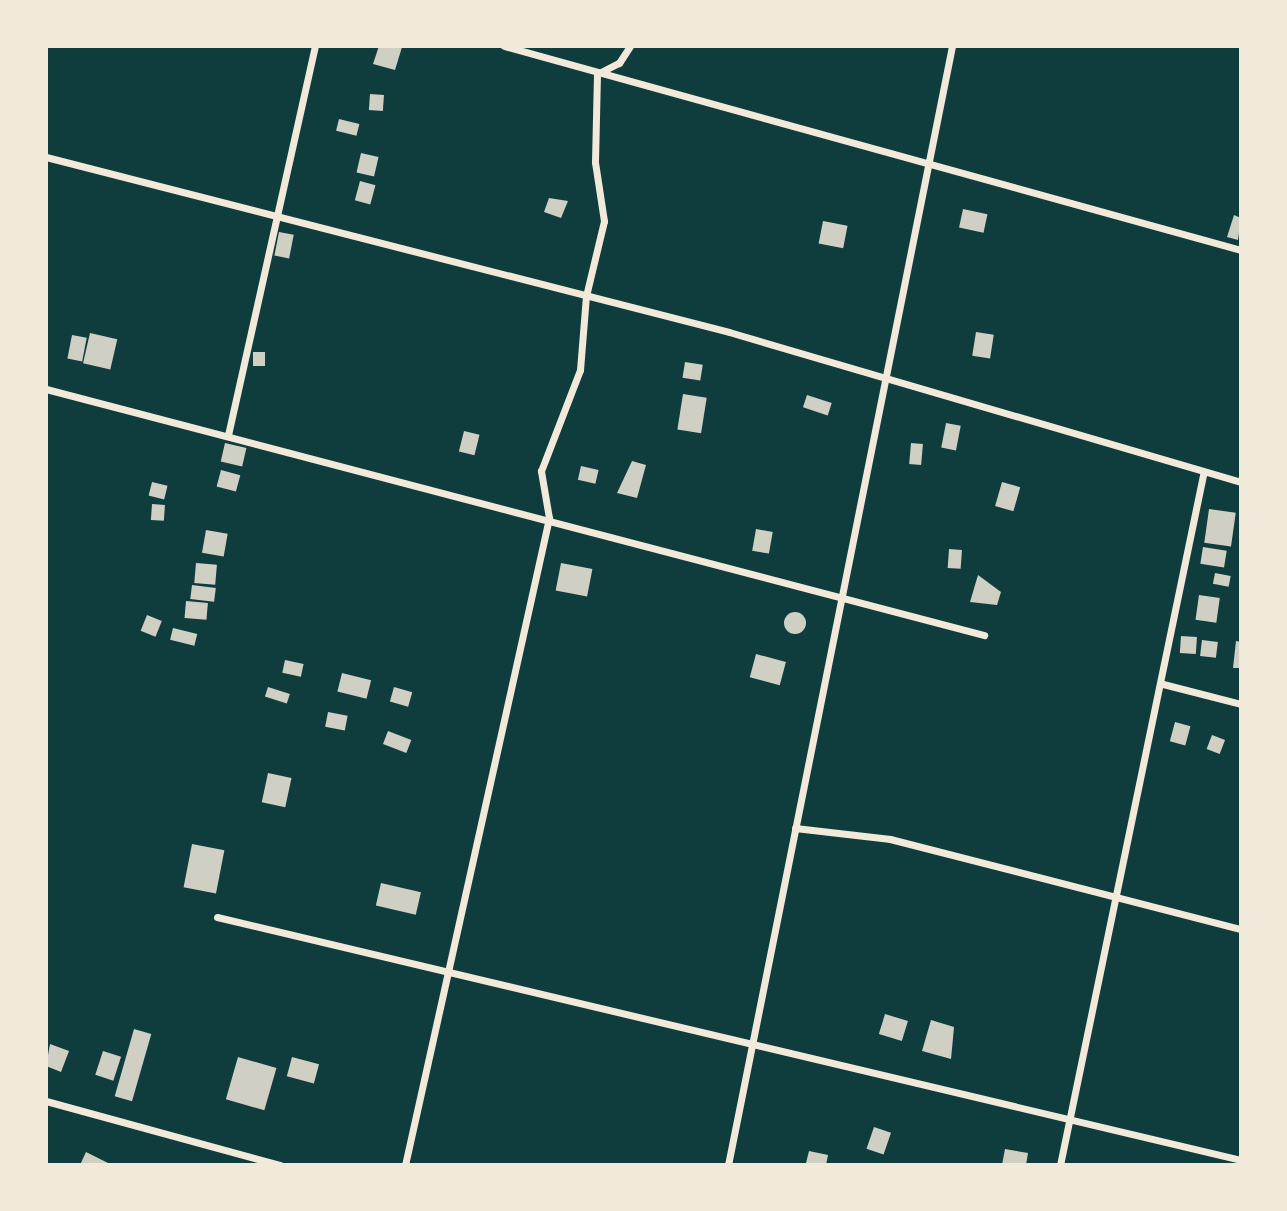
<!DOCTYPE html>
<style>
body{margin:0}
#map{position:relative;width:1287px;height:1211px;overflow:hidden;background:#0f3d3e;font-family:Rubik,sans-serif}
div>[style]{position:absolute}
.building>*{inset:0;background:#cfcfc3;transform-origin:0 0}
.round{border-radius:50%}
.minor>*{height:7px;margin:-3.5px;padding:0 3.5px;transform-origin:3.5px;border-radius:3.5px;background:#f1e9da}
span{translate:-50% -50%;white-space:nowrap;text-align:center;line-height:1.15;-webkit-text-stroke:6px #f1e9da;paint-order:stroke}
.frame{position:absolute;inset:0;border:48px solid #f1e9da;pointer-events:none}
</style>
<div id="map">
<div class="building">
<i style="clip-path:polygon(379px 46px,402px 47px,395px 70px,373px 64px)"></i>
<i style="left:370px;top:94px;width:14px;height:16px;rotate:4deg"></i>
<i style="left:339px;top:119px;width:21px;height:12px;rotate:14deg"></i>
<i style="left:361px;top:153px;width:18px;height:20px;rotate:13deg"></i>
<i style="left:360px;top:181px;width:16px;height:20px;rotate:15deg"></i>
<i style="clip-path:polygon(549px 198px,568px 201px,561px 218px,544px 212px)"></i>
<i style="left:963px;top:209px;width:25px;height:19px;rotate:12deg"></i>
<i style="clip-path:polygon(1234px 215px,1241px 218px,1238px 240px,1227px 237px)"></i>
<i style="left:823px;top:221px;width:25px;height:23px;rotate:11deg"></i>
<i style="left:279px;top:232px;width:15px;height:24px;rotate:11deg"></i>
<i style="left:976px;top:332px;width:18px;height:24px;rotate:9deg"></i>
<i style="left:90px;top:333px;width:28px;height:31px;rotate:13deg"></i>
<i style="left:72px;top:335px;width:15px;height:24px;rotate:11deg"></i>
<i style="left:253px;top:352px;width:12px;height:14px"></i>
<i style="left:685px;top:362px;width:18px;height:16px;rotate:9deg"></i>
<i style="left:683px;top:394px;width:24px;height:36px;rotate:9deg"></i>
<i style="left:807px;top:395px;width:26px;height:13px;rotate:18deg"></i>
<i style="left:946px;top:423px;width:15px;height:25px;rotate:11deg"></i>
<i style="left:464px;top:431px;width:16px;height:21px;rotate:14deg"></i>
<i style="left:225px;top:443px;width:22px;height:19px;rotate:13deg"></i>
<i style="left:911px;top:443px;width:12px;height:21px;rotate:5deg"></i>
<i style="clip-path:polygon(632px 461px,646px 465px,637px 498px,617px 493px)"></i>
<i style="left:581px;top:466px;width:18px;height:14px;rotate:13deg"></i>
<i style="left:221px;top:470px;width:20px;height:17px;rotate:15deg"></i>
<i style="left:152px;top:482px;width:16px;height:14px;rotate:14deg"></i>
<i style="left:1002px;top:482px;width:19px;height:25px;rotate:16deg"></i>
<i style="left:152px;top:504px;width:13px;height:16px;rotate:4deg"></i>
<i style="left:1209px;top:509px;width:27px;height:34px;rotate:8deg"></i>
<i style="left:756px;top:529px;width:17px;height:22px;rotate:10deg"></i>
<i style="left:206px;top:530px;width:22px;height:23px;rotate:10deg"></i>
<i style="left:1203px;top:547px;width:24px;height:17px;rotate:9deg"></i>
<i style="left:949px;top:549px;width:13px;height:19px;rotate:4deg"></i>
<i style="left:196px;top:563px;width:21px;height:20px;rotate:5deg"></i>
<i style="left:561px;top:563px;width:32px;height:28px;rotate:11deg"></i>
<i style="left:1215px;top:573px;width:16px;height:11px;rotate:11deg"></i>
<i style="clip-path:polygon(978px 575px,1001px 592px,997px 605px,970px 602px)"></i>
<i style="left:192px;top:585px;width:24px;height:14px;rotate:7deg"></i>
<i style="left:1199px;top:595px;width:21px;height:25px;rotate:8deg"></i>
<i style="left:186px;top:601px;width:22px;height:17px;rotate:5deg"></i>
<i class="round" style="left:784px;top:612px;width:22px;height:22px"></i>
<i style="left:147px;top:615px;width:16px;height:17px;rotate:22deg"></i>
<i style="left:173px;top:628px;width:25px;height:12px;rotate:14deg"></i>
<i style="left:1181px;top:636px;width:16px;height:17px;rotate:4deg"></i>
<i style="left:1202px;top:640px;width:16px;height:16px;rotate:7deg"></i>
<i style="clip-path:polygon(1236px 641px,1241px 642px,1241px 668px,1233px 668px)"></i>
<i style="left:756px;top:654px;width:31px;height:24px;rotate:15deg"></i>
<i style="left:285px;top:660px;width:19px;height:13px;rotate:12deg"></i>
<i style="left:342px;top:673px;width:30px;height:19px;rotate:14deg"></i>
<i style="left:268px;top:687px;width:23px;height:10px;rotate:18deg"></i>
<i style="left:394px;top:687px;width:19px;height:15px;rotate:16deg"></i>
<i style="left:328px;top:712px;width:20px;height:15px;rotate:11deg"></i>
<i style="left:1175px;top:722px;width:16px;height:20px;rotate:15deg"></i>
<i style="left:388px;top:731px;width:25px;height:14px;rotate:21deg"></i>
<i style="left:1212px;top:735px;width:14px;height:15px;rotate:21deg"></i>
<i style="left:268px;top:773px;width:24px;height:30px;rotate:12deg"></i>
<i style="left:192px;top:844px;width:33px;height:44px;rotate:11deg"></i>
<i style="left:381px;top:883px;width:41px;height:23px;rotate:13deg"></i>
<i style="left:885px;top:1014px;width:24px;height:21px;rotate:17deg"></i>
<i style="clip-path:polygon(931px 1020px,954px 1027px,951px 1059px,922px 1051px)"></i>
<i style="left:134px;top:1029px;width:18px;height:70px;rotate:16deg"></i>
<i style="clip-path:polygon(50px 1044px,69px 1051px,61px 1072px,46px 1066px)"></i>
<i style="left:103px;top:1051px;width:19px;height:25px;rotate:18deg"></i>
<i style="left:238px;top:1057px;width:40px;height:44px;rotate:16deg"></i>
<i style="left:292px;top:1057px;width:28px;height:20px;rotate:15deg"></i>
<i style="left:874px;top:1127px;width:18px;height:23px;rotate:19deg"></i>
<i style="clip-path:polygon(1005px 1149px,1028px 1153px,1026px 1165px,1002px 1165px)"></i>
<i style="clip-path:polygon(809px 1151px,828px 1155px,826px 1165px,806px 1163px)"></i>
<i style="clip-path:polygon(86px 1152px,108px 1163px,107px 1165px,80px 1165px)"></i>
</div>
<div class="minor">
<i style="left:504px;top:46px;width:765px;rotate:15.47deg"></i>
<i style="left:46px;top:157px;width:705px;rotate:14.37deg"></i>
<i style="left:729px;top:332px;width:534px;rotate:16.33deg"></i>
<i style="left:46px;top:389px;width:970px;rotate:14.7deg"></i>
<i style="left:228px;top:435px;width:399px;rotate:-77.4deg"></i>
<i style="left:1163px;top:684px;width:81px;rotate:14.4deg"></i>
<i style="left:795px;top:828px;width:96px;rotate:6.6deg"></i>
<i style="left:890px;top:839px;width:362px;rotate:14.4deg"></i>
<i style="left:217px;top:917px;width:1052px;rotate:13.35deg"></i>
<i style="left:46px;top:1101px;width:243px;rotate:15.3deg"></i>
<i style="left:405px;top:1165px;width:663px;rotate:-77.45deg"></i>
<i style="left:549px;top:518px;width:48px;rotate:-99.7deg"></i>
<i style="left:541px;top:471px;width:108px;rotate:-68.9deg"></i>
<i style="left:580px;top:370px;width:74px;rotate:-85.4deg"></i>
<i style="left:586px;top:296px;width:77px;rotate:-76.5deg"></i>
<i style="left:604px;top:221px;width:60px;rotate:-98.7deg"></i>
<i style="left:595px;top:162px;width:88px;rotate:-88.7deg"></i>
<i style="left:597px;top:74px;width:25px;rotate:-27deg"></i>
<i style="left:619px;top:63px;width:20px;rotate:-57deg"></i>
<i style="left:728px;top:1165px;width:1141px;rotate:-78.68deg"></i>
<i style="left:1060px;top:1165px;width:705px;rotate:-78.29deg"></i>
</div>
<div class="frame"></div>
</div>
